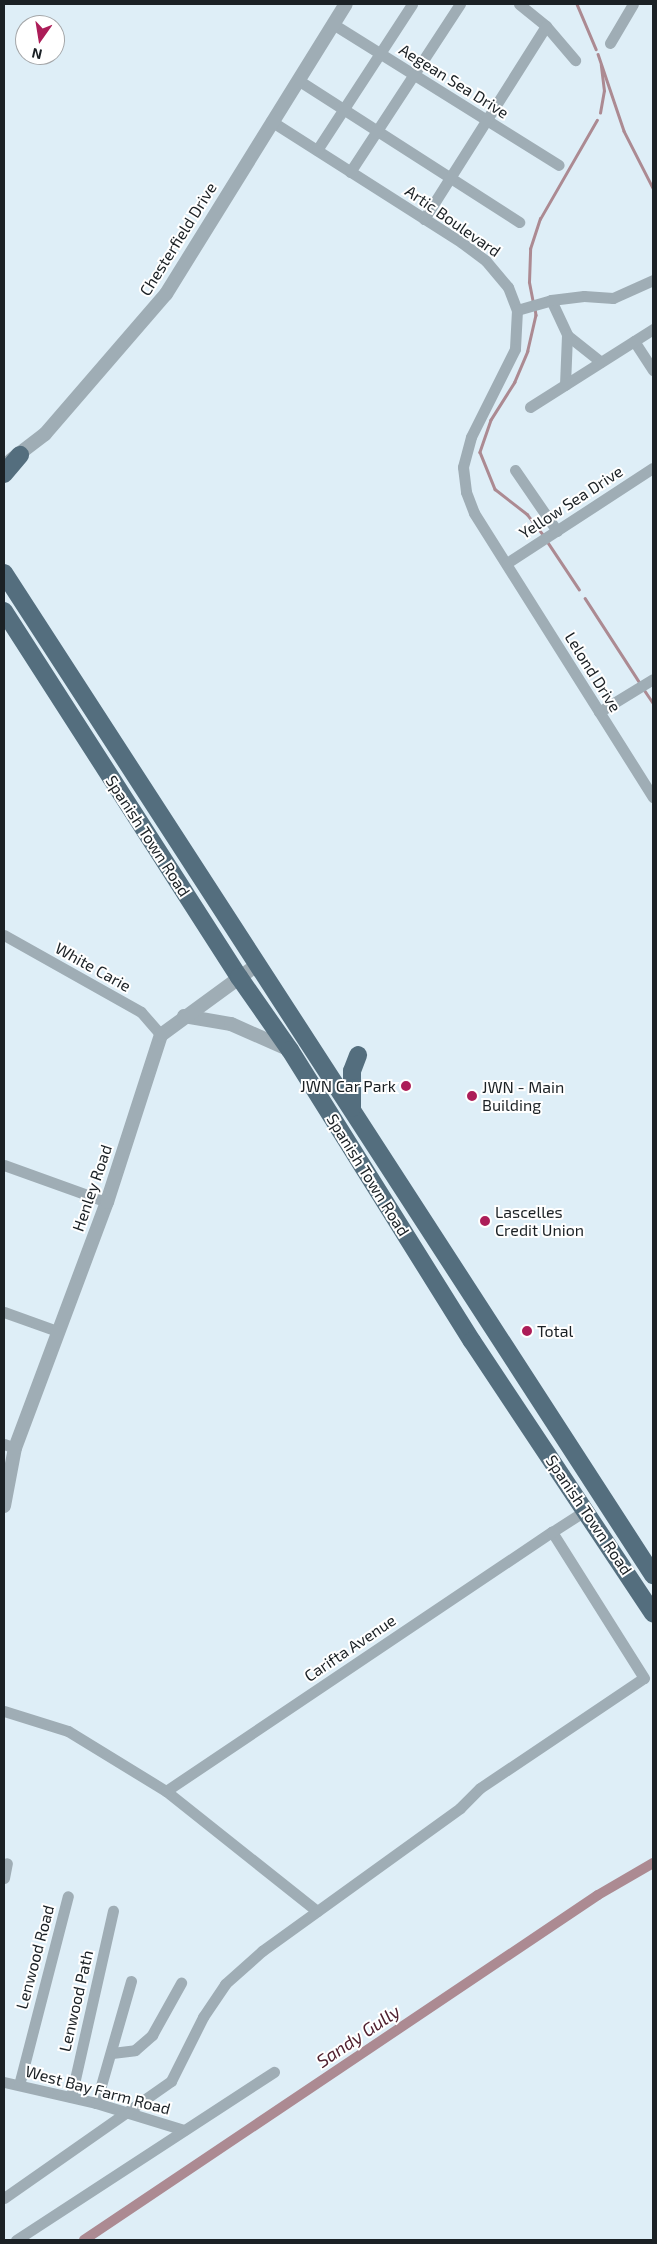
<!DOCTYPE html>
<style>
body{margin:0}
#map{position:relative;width:657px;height:2244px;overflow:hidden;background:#deeef7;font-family:"Exo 2",sans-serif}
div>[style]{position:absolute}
.stream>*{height:2.5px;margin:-1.25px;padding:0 1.25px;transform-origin:1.25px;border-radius:1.25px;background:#ac8a92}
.canal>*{height:10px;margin:-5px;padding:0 5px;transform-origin:5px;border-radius:5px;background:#ac8a92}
.minor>*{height:11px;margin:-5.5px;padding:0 5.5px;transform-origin:5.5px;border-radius:5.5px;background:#9fadb5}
.tertiary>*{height:14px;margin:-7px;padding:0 7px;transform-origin:7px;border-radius:7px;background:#9fadb5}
.trunk>*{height:18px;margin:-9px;padding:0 9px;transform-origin:9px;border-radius:9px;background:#546e7e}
.dots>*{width:14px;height:14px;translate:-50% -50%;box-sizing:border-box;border:2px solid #fff;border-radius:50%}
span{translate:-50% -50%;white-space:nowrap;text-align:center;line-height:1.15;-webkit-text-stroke:4px #fff;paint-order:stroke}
.street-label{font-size:16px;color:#1b2125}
.poi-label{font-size:16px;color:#1b2125}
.right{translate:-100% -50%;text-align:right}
.left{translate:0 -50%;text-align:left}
.water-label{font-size:18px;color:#50212f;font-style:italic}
.frame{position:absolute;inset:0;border:5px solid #1b2125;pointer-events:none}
.north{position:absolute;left:15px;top:15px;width:50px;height:50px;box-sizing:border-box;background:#fff;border:1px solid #a4a6a8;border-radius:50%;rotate:193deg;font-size:14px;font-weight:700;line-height:20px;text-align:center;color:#1b2125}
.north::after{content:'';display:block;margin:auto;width:18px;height:22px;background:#ac1d58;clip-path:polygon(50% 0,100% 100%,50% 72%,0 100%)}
</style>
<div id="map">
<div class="stream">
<i style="left:577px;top:4px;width:49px;rotate:67.1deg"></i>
<i style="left:598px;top:54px;width:81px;rotate:71.3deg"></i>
<i style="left:624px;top:131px;width:64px;rotate:63deg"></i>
<i style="left:600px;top:113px;width:22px;rotate:-80deg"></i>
<i style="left:604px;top:91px;width:26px;rotate:-97deg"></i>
<i style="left:533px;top:303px;width:21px;rotate:-101deg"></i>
<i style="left:529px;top:282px;width:33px;rotate:-88deg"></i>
<i style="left:530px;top:249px;width:32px;rotate:-72deg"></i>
<i style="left:540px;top:219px;width:114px;rotate:-60.1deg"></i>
<i style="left:535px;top:308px;width:7px;rotate:82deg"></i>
<i style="left:536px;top:315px;width:37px;rotate:103deg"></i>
<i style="left:528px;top:351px;width:34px;rotate:113deg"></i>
<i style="left:515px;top:382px;width:45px;rotate:122.3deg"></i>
<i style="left:491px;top:420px;width:34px;rotate:109deg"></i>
<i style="left:480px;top:452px;width:40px;rotate:68deg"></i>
<i style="left:495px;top:489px;width:41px;rotate:38deg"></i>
<i style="left:527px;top:514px;width:28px;rotate:52deg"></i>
<i style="left:547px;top:541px;width:58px;rotate:56.3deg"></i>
<i style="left:585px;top:598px;width:101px;rotate:57.1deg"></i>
<i style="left:643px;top:688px;width:18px;rotate:56deg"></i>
</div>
<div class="canal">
<i style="left:84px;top:2240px;width:619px;rotate:-33.87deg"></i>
<i style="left:598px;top:1895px;width:64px;rotate:-30.2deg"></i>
</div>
<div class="minor">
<i style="left:519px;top:4px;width:35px;rotate:39deg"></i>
<i style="left:546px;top:26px;width:45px;rotate:49.5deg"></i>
<i style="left:333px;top:24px;width:266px;rotate:32deg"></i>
<i style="left:610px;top:43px;width:45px;rotate:-59.5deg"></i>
<i style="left:298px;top:80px;width:263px;rotate:32.7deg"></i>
<i style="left:271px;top:121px;width:225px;rotate:32.5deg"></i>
<i style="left:461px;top:242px;width:31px;rotate:37deg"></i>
<i style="left:486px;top:261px;width:34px;rotate:50deg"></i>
<i style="left:508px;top:287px;width:25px;rotate:69deg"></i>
<i style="left:517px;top:310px;width:39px;rotate:93deg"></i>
<i style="left:515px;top:349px;width:98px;rotate:116.6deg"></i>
<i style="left:471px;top:437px;width:31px;rotate:105deg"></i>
<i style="left:463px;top:467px;width:25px;rotate:83deg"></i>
<i style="left:466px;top:492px;width:22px;rotate:69deg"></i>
<i style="left:474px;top:513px;width:336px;rotate:57.8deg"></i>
<i style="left:317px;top:150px;width:174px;rotate:-56.9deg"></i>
<i style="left:350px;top:172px;width:201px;rotate:-56.8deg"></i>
<i style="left:424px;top:219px;width:228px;rotate:-57.7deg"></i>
<i style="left:551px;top:300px;width:38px;rotate:65deg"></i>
<i style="left:567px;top:335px;width:43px;rotate:38.5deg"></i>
<i style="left:517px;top:310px;width:35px;rotate:-16deg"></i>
<i style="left:551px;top:300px;width:33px;rotate:-7deg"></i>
<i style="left:584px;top:296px;width:29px;rotate:4deg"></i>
<i style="left:613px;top:298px;width:44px;rotate:-24.2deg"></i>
<i style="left:634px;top:341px;width:35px;rotate:57deg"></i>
<i style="left:565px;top:385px;width:50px;rotate:-87.7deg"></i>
<i style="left:530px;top:407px;width:146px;rotate:-32.4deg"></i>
<i style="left:515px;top:470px;width:74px;rotate:55.5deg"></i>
<i style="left:507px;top:563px;width:174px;rotate:-33.1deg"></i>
<i style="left:599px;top:712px;width:63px;rotate:-31.4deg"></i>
<i style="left:4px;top:935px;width:157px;rotate:29.3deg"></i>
<i style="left:141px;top:1012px;width:30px;rotate:49deg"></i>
<i style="left:4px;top:1165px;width:109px;rotate:19.8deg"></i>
<i style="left:4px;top:1312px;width:56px;rotate:19.7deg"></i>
<i style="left:4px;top:1444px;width:12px;rotate:20deg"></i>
<i style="left:4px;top:1711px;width:67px;rotate:17.4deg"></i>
<i style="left:68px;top:1731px;width:115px;rotate:31.5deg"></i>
<i style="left:166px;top:1791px;width:193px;rotate:38.5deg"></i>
<i style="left:166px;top:1791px;width:465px;rotate:-33.9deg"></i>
<i style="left:4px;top:1878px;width:15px;rotate:-79deg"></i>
<i style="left:112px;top:2053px;width:23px;rotate:-7deg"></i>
<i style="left:135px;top:2050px;width:23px;rotate:-41deg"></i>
<i style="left:152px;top:2035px;width:60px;rotate:-60.9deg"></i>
<i style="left:4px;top:2082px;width:94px;rotate:12.9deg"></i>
<i style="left:96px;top:2103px;width:92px;rotate:17.1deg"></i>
<i style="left:19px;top:2085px;width:195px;rotate:-75.5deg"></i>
<i style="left:71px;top:2097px;width:191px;rotate:-77.3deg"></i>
<i style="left:96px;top:2103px;width:127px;rotate:-74deg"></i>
<i style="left:4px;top:2198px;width:204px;rotate:-35deg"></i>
<i style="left:171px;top:2081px;width:72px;rotate:-63.4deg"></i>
<i style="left:203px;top:2017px;width:40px;rotate:-56deg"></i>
<i style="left:225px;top:1984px;width:50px;rotate:-41.7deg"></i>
<i style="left:262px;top:1951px;width:244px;rotate:-35.8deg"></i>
<i style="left:460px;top:1808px;width:28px;rotate:-45deg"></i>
<i style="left:480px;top:1788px;width:197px;rotate:-33.9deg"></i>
<i style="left:644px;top:1678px;width:173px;rotate:-122.2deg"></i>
<i style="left:552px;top:1532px;width:40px;rotate:-32.9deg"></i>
<i style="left:16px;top:2240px;width:308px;rotate:-33.1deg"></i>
</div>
<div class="tertiary">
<i style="left:11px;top:460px;width:43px;rotate:-37.4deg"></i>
<i style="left:45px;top:434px;width:185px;rotate:-49.2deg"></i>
<i style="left:166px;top:294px;width:341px;rotate:-58.2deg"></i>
<i style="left:184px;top:1016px;width:48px;rotate:9.7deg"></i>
<i style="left:231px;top:1024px;width:64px;rotate:23.8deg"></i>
<i style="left:4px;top:1506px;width:59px;rotate:-79.3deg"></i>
<i style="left:15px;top:1448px;width:263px;rotate:-69.5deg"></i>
<i style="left:107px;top:1202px;width:176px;rotate:-72.1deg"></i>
<i style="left:161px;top:1035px;width:120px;rotate:-36.2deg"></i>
</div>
<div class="trunk">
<i style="left:4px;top:474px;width:25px;rotate:-50deg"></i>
<i style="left:4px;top:573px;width:1194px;rotate:57.07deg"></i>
<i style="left:4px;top:611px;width:435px;rotate:57.3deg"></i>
<i style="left:239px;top:977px;width:89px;rotate:55.1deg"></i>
<i style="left:290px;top:1050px;width:343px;rotate:58deg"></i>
<i style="left:472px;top:1341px;width:327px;rotate:56.4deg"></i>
<i style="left:352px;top:1108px;width:37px;rotate:-90deg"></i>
<i style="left:352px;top:1071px;width:17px;rotate:-69deg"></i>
</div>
<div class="dots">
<i style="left:406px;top:1086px;background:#ac1d58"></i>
<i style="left:472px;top:1096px;background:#ac1d58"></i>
<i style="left:485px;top:1221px;background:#ac1d58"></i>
<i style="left:527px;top:1331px;background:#ac1d58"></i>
</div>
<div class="street-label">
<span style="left:454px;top:81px;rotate:32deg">Aegean Sea Drive</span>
<span style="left:453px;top:221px;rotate:35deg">Artic Boulevard</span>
<span style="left:178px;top:239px;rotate:-58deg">Chesterfield Drive</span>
<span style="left:571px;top:502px;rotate:-33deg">Yellow Sea Drive</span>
<span style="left:593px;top:672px;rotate:58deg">Lelond Drive</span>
<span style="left:148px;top:836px;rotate:57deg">Spanish Town Road</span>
<span style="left:93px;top:967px;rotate:29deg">White Carie</span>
<span style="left:368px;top:1175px;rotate:58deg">Spanish Town Road</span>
<span style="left:92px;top:1188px;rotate:-71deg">Henley Road</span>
<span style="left:589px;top:1515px;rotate:56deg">Spanish Town Road</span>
<span style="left:350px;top:1648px;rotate:-34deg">Carifta Avenue</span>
<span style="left:35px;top:1957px;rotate:-75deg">Lenwood Road</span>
<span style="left:76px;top:2001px;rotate:-77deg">Lenwood Path</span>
<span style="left:98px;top:2090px;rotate:15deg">West Bay Farm Road</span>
</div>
<div class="poi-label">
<span class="right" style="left:396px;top:1086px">JWN Car Park</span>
<span class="left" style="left:482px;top:1096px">JWN - Main<br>Building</span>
<span class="left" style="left:495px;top:1221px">Lascelles<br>Credit Union</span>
<span class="left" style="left:537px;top:1331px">Total</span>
</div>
<div class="water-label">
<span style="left:358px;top:2036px;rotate:-34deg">Sandy Gully</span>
</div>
<div class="frame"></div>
<div class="north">N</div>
</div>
